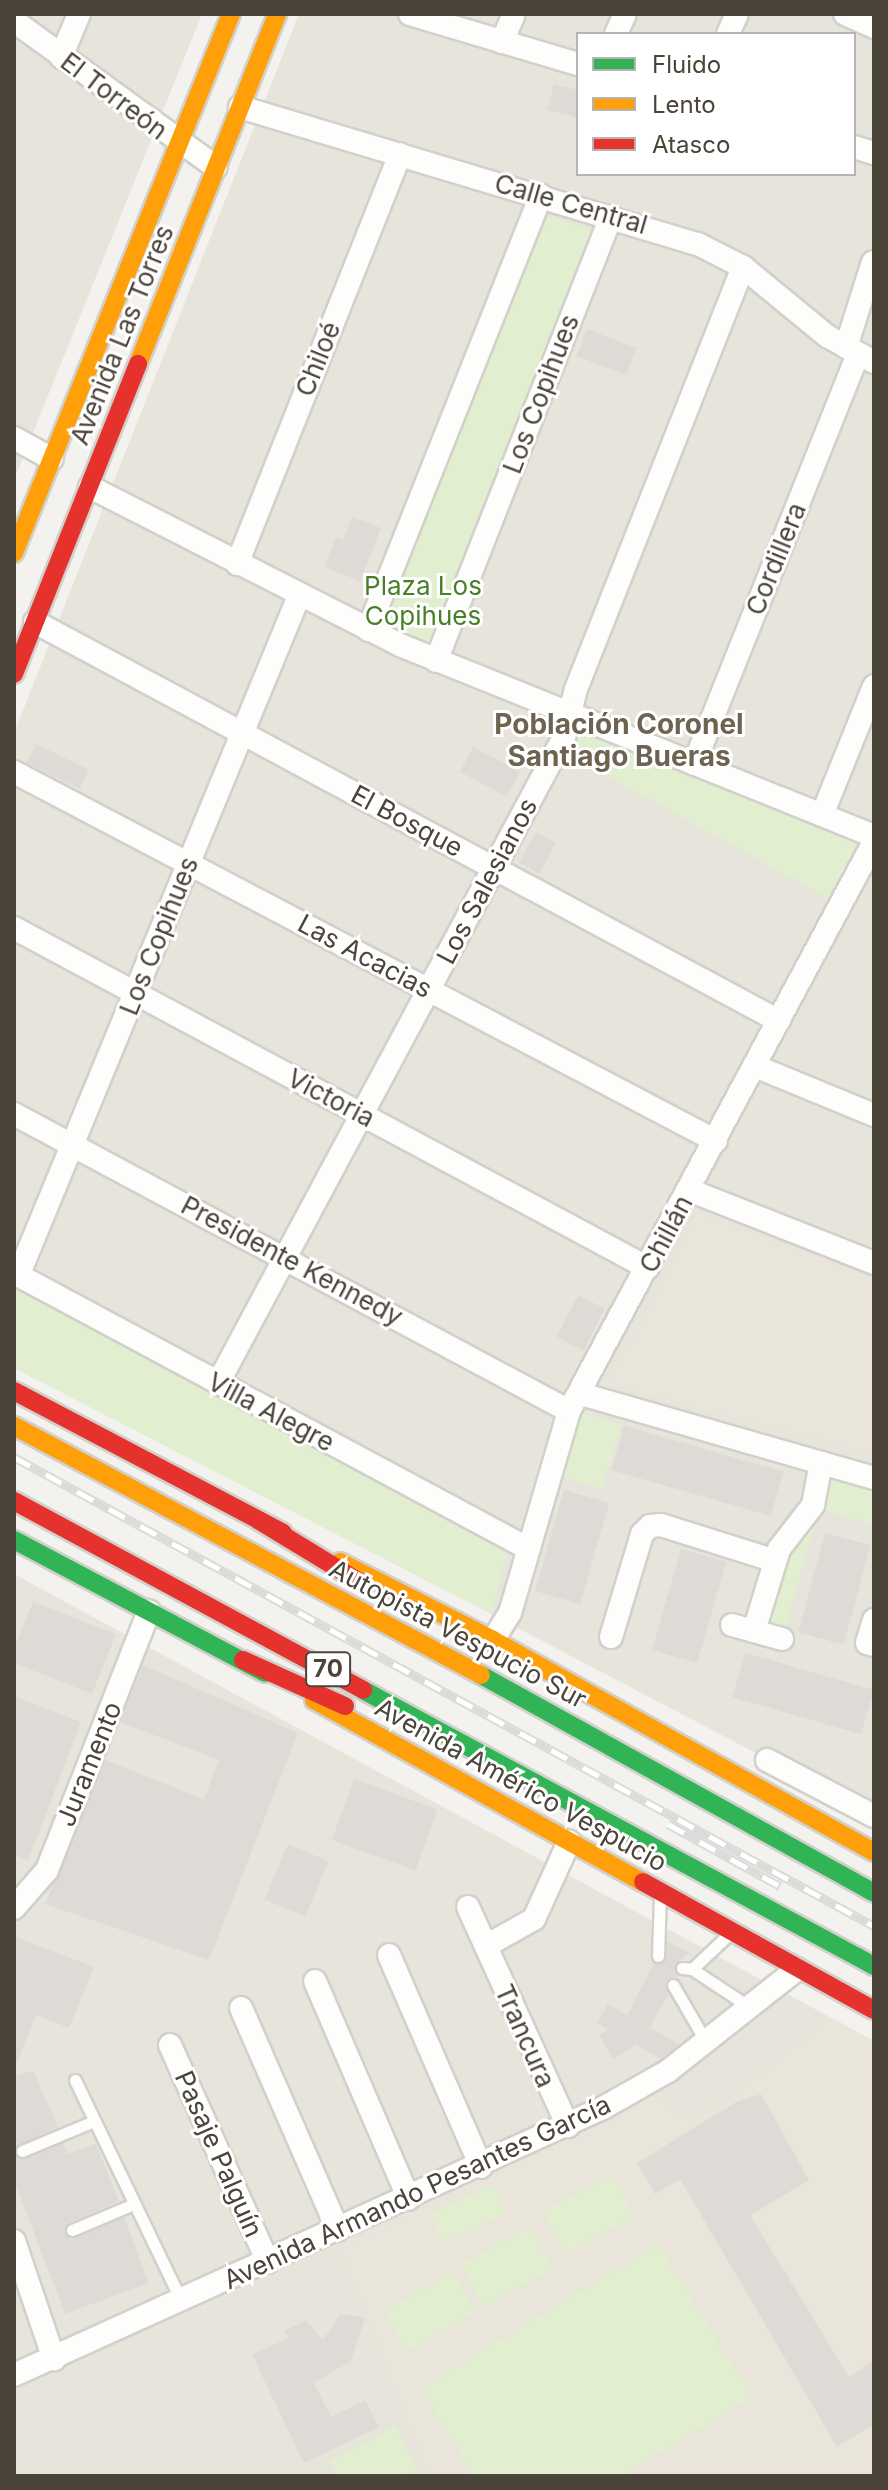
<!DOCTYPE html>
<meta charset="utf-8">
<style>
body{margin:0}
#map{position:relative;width:888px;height:2490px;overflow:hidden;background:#f4f2ee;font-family:Inter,sans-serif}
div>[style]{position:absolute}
.residential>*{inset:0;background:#e7e4dc}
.education>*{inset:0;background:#eae5da}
.green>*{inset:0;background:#e1eecf;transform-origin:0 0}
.building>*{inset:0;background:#dedbd6;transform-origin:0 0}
.roads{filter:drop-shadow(2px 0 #d2d0cb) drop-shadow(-2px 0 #d2d0cb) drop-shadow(0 2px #d2d0cb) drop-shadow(0 -2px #d2d0cb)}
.lane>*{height:11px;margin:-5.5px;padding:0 5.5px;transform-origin:5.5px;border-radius:5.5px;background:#fdfdfc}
.street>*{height:22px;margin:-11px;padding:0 11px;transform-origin:11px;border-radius:11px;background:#fdfdfc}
.fast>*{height:18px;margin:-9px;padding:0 9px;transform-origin:9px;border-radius:9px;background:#30b455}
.slow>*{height:18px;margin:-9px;padding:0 9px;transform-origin:9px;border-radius:9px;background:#ff9f0a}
.jam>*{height:18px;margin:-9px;padding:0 9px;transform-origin:9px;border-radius:9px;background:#e5322d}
.rail>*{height:9px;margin-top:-4.5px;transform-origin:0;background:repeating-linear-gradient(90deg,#fff 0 18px,#dbdbda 0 36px);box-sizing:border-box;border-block:2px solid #dbdbda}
span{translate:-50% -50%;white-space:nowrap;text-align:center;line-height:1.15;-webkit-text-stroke:6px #fff;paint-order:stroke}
.shield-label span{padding:2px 6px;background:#fff;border:2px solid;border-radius:6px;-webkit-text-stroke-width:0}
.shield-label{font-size:24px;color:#4b4439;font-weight:700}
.street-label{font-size:26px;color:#4b4439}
.park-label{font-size:26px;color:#4a7f2a}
.neighbourhood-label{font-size:28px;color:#6e6250;font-weight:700}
.frame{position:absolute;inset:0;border:16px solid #4b4439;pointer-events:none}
.legend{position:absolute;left:576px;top:32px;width:280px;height:144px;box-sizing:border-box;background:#fff;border:2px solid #b7b4b0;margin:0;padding:10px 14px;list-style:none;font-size:24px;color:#4b4439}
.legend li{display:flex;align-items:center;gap:16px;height:40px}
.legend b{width:40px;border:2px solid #b7b4b0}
</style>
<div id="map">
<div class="residential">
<i style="clip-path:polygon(14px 14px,202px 14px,14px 480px)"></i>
<i style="clip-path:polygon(evenodd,299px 14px,874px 14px,874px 1815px,491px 1614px,507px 1550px,14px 1285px,14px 733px,299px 14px,578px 34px,854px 34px,854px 174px,578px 174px,578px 34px)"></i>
<i style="clip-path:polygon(14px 1574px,874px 2041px,874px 2476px,14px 2476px)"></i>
</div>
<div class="education">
<i style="clip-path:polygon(698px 1211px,874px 1279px,874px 1455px,608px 1384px)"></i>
<i style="clip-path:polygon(832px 2018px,874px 2041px,874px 2476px,428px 2476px,339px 2247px,657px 2093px,686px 2120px,720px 2103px)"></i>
</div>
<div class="green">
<i style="clip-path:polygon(548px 216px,599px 231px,437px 647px,391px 629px,385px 616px)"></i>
<i style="clip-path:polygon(581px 732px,853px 842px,856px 859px,832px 901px,569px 754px)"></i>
<i style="clip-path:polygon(14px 1285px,508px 1550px,491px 1614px,14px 1368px)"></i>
<i style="left:578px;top:1412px;width:45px;height:67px;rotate:16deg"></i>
<i style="clip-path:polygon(828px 1472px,874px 1484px,874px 1525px,818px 1509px)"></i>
<i style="clip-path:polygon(806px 1525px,814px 1527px,786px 1627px,765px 1621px,785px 1552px)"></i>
<i style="left:611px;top:2174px;width:48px;height:77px;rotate:61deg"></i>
<i style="left:493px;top:2185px;width:31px;height:69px;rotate:65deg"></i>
<i style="left:529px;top:2227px;width:48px;height:77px;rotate:61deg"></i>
<i style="clip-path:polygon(658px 2244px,752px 2397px,621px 2476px,474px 2476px,421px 2388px)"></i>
<i style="left:453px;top:2272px;width:46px;height:79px;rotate:60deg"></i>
<i style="clip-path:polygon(395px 2426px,417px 2468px,402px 2476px,337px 2476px,330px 2461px)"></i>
</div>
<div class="building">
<i style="clip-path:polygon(554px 84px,578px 90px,578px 118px,547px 110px)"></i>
<i style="left:587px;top:329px;width:53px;height:29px;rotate:21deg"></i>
<i style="clip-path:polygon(352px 517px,381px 528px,360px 581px,324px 567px,336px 537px,343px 540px)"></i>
<i style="left:36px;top:744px;width:59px;height:21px;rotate:26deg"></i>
<i style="left:473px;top:747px;width:53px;height:28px;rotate:28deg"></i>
<i style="left:536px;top:832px;width:23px;height:35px;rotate:29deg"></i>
<i style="left:578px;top:1295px;width:30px;height:47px;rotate:27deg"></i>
<i style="left:624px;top:1426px;width:166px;height:46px;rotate:16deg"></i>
<i style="left:564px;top:1490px;width:47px;height:105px;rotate:16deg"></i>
<i style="left:825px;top:1533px;width:47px;height:103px;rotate:15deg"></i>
<i style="left:681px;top:1549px;width:47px;height:105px;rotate:16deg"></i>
<i style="clip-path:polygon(33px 1602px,116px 1634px,92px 1694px,14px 1663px,14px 1649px)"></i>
<i style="left:745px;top:1653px;width:134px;height:46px;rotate:16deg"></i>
<i style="clip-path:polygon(143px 1665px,298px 1733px,209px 1960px,45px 1904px,105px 1760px,204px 1799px,219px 1760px,120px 1722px)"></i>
<i style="clip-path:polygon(14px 1696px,81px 1722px,28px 1861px,14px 1855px)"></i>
<i style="left:354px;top:1779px;width:89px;height:65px;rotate:20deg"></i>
<i style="left:288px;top:1844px;width:44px;height:60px;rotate:23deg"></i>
<i style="clip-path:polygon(14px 1936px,94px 1967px,69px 2028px,36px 2015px,15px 2067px)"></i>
<i style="clip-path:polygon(667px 1941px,689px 1953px,675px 1964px,677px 1977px,665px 1981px,668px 1994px,650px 2028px,679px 2044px,661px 2059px,636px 2045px,613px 2059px,599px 2035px,608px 2030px,597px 2023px,608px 2004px,627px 2015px,654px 1963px,666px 1960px)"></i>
<i style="clip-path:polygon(33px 2070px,58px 2127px,14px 2149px,14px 2077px)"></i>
<i style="clip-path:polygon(761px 2094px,809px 2180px,750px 2215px,849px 2377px,874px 2360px,874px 2424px,837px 2447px,680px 2179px,655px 2194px,637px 2163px,736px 2102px)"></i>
<i style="clip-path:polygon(63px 2143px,68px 2154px,96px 2144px,119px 2201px,68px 2223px,65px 2234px,75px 2238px,124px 2217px,149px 2283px,65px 2314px,14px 2180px,14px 2154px,25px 2159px)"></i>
<i style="clip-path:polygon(340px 2314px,365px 2318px,351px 2361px,314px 2383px,331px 2417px,365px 2400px,379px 2427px,304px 2463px,252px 2355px,288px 2338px,285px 2331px,306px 2320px,323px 2340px)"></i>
</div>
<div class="roads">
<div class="lane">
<i style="left:658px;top:1956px;width:59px;rotate:-88.1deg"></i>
<i style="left:682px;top:1968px;width:10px;rotate:6deg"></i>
<i style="left:692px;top:1969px;width:48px;rotate:-43.3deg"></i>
<i style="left:692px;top:1969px;width:71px;rotate:33.5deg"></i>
<i style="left:673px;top:1985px;width:66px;rotate:59.9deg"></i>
<i style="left:75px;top:2080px;width:246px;rotate:64.3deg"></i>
<i style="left:22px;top:2151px;width:78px;rotate:-22.6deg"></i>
<i style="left:72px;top:2230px;width:67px;rotate:-22.8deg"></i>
</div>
<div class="street">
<i style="left:410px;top:14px;width:175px;rotate:16.6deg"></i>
<i style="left:845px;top:14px;width:32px;rotate:24deg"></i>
<i style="left:14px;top:21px;width:249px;rotate:35.9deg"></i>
<i style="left:616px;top:34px;width:22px;rotate:-66deg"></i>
<i style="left:728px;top:34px;width:22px;rotate:-66deg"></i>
<i style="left:502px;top:42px;width:30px;rotate:-67deg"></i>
<i style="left:61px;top:57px;width:47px;rotate:-67.3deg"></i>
<i style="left:240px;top:107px;width:478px;rotate:16.7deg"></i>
<i style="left:698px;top:244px;width:51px;rotate:27.1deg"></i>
<i style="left:743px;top:267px;width:109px;rotate:39.4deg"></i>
<i style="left:827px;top:336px;width:54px;rotate:29deg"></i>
<i style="left:854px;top:147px;width:21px;rotate:17deg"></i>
<i style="left:846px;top:347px;width:89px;rotate:-72.4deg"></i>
<i style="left:14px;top:438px;width:43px;rotate:28.9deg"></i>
<i style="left:90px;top:487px;width:348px;rotate:27deg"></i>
<i style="left:400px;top:645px;width:511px;rotate:21.95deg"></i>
<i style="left:237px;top:564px;width:441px;rotate:-68.3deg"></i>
<i style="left:35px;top:622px;width:844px;rotate:28.2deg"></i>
<i style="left:368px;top:630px;width:468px;rotate:-68.3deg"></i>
<i style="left:436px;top:661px;width:478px;rotate:-68.5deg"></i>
<i style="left:694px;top:764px;width:442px;rotate:-68.2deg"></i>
<i style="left:14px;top:772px;width:793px;rotate:27.73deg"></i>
<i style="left:822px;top:815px;width:139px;rotate:-68deg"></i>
<i style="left:14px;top:928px;width:719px;rotate:28.2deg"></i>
<i style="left:755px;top:1066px;width:129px;rotate:22.4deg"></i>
<i style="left:14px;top:1114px;width:629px;rotate:28.15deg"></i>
<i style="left:689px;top:1190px;width:199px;rotate:21.5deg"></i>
<i style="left:14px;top:1273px;width:584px;rotate:28.19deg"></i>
<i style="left:18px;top:1276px;width:736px;rotate:-67.55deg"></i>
<i style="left:218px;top:1383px;width:733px;rotate:-61.83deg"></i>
<i style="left:564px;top:737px;width:49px;rotate:-76deg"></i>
<i style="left:576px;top:689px;width:454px;rotate:-68.4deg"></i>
<i style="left:581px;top:1394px;width:305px;rotate:16deg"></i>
<i style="left:874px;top:1620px;width:24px;rotate:107deg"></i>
<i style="left:867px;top:1643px;width:7px;rotate:16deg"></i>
<i style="left:732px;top:1625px;width:52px;rotate:15.6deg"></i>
<i style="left:754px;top:1631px;width:86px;rotate:-73deg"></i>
<i style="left:779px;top:1549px;width:56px;rotate:-52.3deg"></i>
<i style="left:813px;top:1505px;width:43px;rotate:-79.2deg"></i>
<i style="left:611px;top:1637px;width:108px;rotate:-73.2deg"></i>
<i style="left:642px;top:1534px;width:11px;rotate:-45deg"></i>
<i style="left:650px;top:1526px;width:11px;rotate:-5deg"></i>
<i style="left:661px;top:1525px;width:120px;rotate:17.5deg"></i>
<i style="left:493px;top:1640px;width:32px;rotate:-58deg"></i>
<i style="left:510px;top:1613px;width:210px;rotate:-73.7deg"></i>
<i style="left:569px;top:1411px;width:646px;rotate:-61.81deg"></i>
<i style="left:767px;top:1760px;width:121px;rotate:27.6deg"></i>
<i style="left:468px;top:1907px;width:241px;rotate:65.5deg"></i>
<i style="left:14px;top:1908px;width:50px;rotate:-49deg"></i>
<i style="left:47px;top:1870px;width:278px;rotate:-68.5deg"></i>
<i style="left:486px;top:1946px;width:55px;rotate:-29.4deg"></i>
<i style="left:534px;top:1919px;width:85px;rotate:-65.6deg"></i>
<i style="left:389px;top:1955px;width:231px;rotate:66.5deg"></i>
<i style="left:315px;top:1981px;width:237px;rotate:66.7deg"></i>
<i style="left:241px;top:2008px;width:242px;rotate:66.4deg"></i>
<i style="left:170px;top:2045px;width:238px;rotate:65.7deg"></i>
<i style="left:14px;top:2241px;width:125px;rotate:71.3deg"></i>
<i style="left:14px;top:2375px;width:647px;rotate:-24.39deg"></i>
<i style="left:603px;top:2108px;width:75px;rotate:-29.6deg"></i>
<i style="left:668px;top:2071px;width:164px;rotate:-38.3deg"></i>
</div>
<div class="fast">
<i style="left:14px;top:1540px;width:284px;rotate:27.9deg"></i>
<i style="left:481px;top:1675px;width:449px;rotate:29deg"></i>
<i style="left:363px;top:1690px;width:581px;rotate:28.37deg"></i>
</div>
<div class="slow">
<i style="left:138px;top:364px;width:377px;rotate:-68.3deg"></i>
<i style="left:14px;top:553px;width:581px;rotate:-68.07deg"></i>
<i style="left:14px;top:1426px;width:529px;rotate:28.07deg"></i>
<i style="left:340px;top:1562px;width:172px;rotate:27deg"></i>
<i style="left:493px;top:1640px;width:436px;rotate:29.1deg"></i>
<i style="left:314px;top:1700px;width:376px;rotate:29deg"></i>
</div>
<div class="jam">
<i style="left:14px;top:674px;width:334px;rotate:-68.2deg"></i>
<i style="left:14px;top:1391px;width:304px;rotate:27.8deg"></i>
<i style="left:14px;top:1501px;width:397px;rotate:28.4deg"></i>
<i style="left:258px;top:1520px;width:119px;rotate:31.3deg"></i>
<i style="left:243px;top:1660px;width:112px;rotate:24.3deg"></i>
<i style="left:643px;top:1882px;width:264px;rotate:29deg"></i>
</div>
</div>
<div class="rail">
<i style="left:14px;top:1457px;width:980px;rotate:28.61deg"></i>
<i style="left:668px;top:1824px;width:128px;rotate:29deg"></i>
</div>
<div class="shield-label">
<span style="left:328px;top:1669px">70</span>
</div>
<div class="street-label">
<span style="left:114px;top:96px;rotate:37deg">El Torreón</span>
<span style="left:571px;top:204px;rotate:16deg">Calle Central</span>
<span style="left:122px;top:335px;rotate:-68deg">Avenida Las Torres</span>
<span style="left:318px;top:359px;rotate:-68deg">Chiloé</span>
<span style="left:541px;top:394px;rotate:-69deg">Los Copihues</span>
<span style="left:776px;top:559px;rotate:-68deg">Cordillera</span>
<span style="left:407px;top:821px;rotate:28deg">El Bosque</span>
<span style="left:487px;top:881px;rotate:-62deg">Los Salesianos</span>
<span style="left:159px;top:936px;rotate:-68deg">Los Copihues</span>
<span style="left:365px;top:956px;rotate:28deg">Las Acacias</span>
<span style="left:331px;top:1098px;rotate:28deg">Victoria</span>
<span style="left:666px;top:1234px;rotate:-62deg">Chillán</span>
<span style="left:292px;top:1261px;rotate:28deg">Presidente Kennedy</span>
<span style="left:271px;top:1412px;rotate:28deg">Villa Alegre</span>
<span style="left:458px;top:1634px;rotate:28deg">Autopista Vespucio Sur</span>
<span style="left:89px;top:1764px;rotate:-68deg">Juramento</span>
<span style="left:521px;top:1785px;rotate:29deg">Avenida Américo Vespucio</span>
<span style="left:525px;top:2036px;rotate:66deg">Trancura</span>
<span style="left:219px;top:2154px;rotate:66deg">Pasaje Palguín</span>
<span style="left:417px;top:2192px;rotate:-25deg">Avenida Armando Pesantes García</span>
</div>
<div class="park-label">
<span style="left:423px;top:601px">Plaza Los<br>Copihues</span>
</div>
<div class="neighbourhood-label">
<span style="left:619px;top:740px">Población Coronel<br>Santiago Bueras</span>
</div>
<div class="frame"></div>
<ul class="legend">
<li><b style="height:10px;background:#30b455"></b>Fluido</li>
<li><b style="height:10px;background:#ff9f0a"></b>Lento</li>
<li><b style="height:10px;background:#e5322d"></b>Atasco</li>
</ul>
</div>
